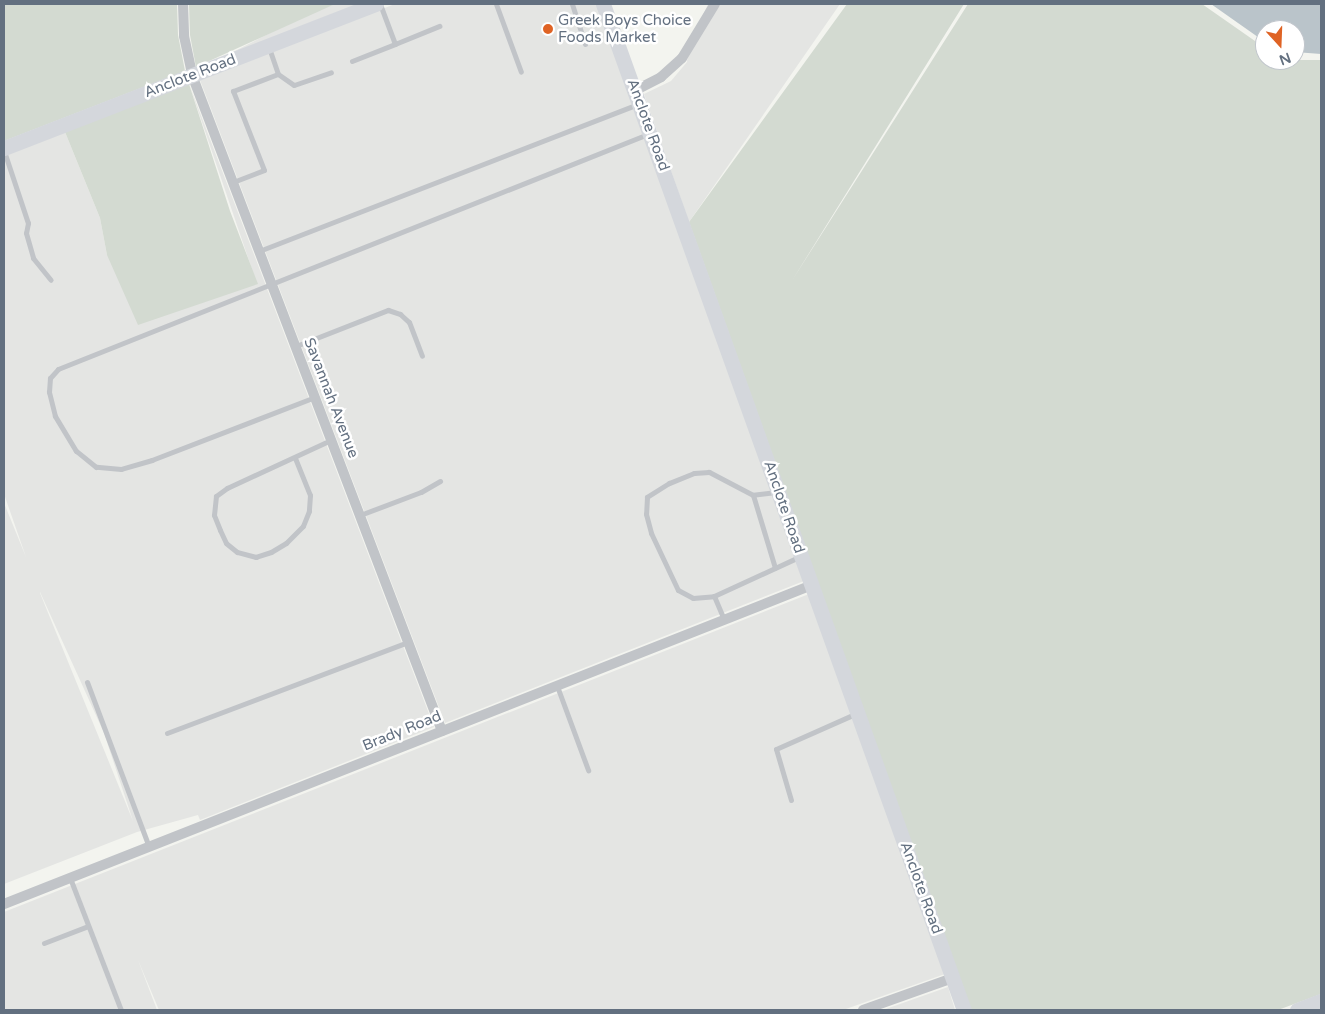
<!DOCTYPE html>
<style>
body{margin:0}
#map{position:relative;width:1325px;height:1014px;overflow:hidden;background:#f3f4ef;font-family:"Varela Round",sans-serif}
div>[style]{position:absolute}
.built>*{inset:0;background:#e4e5e3}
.green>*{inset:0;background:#d3dad1}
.water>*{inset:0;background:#bac4ca}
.lane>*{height:5px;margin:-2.5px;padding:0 2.5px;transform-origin:2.5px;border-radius:2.5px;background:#c1c4c8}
.street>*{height:10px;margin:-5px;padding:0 5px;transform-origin:5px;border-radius:5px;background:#c1c4c8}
.secondary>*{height:15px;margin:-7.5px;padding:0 7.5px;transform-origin:7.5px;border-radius:7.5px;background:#d4d7dc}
.dots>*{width:14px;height:14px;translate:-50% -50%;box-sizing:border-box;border:2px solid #fff;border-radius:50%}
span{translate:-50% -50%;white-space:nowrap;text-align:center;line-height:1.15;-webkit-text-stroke:5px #fff;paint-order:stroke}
.poi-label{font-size:15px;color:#637080}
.left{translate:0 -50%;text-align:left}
.street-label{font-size:15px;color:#637080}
.frame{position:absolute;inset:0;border:5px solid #637080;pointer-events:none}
.north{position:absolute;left:1255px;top:20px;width:50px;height:50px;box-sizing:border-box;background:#fff;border:1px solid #c1c6cc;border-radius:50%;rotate:160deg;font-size:14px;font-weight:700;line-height:20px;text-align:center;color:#637080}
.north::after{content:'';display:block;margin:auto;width:18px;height:22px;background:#df6324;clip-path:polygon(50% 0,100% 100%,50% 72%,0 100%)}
</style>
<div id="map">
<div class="built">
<i style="clip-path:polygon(335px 4px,358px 4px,227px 55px,305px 15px)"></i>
<i style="clip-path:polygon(395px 4px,597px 4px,804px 581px,445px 723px,200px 80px)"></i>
<i style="clip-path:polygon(708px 4px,840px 4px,689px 222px,644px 94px,671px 81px,687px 62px,688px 48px)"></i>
<i style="clip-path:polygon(evenodd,189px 84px,434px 727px,200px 820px,198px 815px,137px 832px,4px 884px,4px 503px,26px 557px,4px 494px,4px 156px,65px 132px,100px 218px,107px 255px,257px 284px,189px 84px,40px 592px,104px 733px,133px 821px,40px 593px,40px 592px)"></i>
<i style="clip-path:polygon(809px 594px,945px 974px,843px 1010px,159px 1010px,138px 960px,157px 1010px,4px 1010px,4px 912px)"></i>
<i style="clip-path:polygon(948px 987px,955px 1010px,883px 1010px)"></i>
</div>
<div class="green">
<i style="clip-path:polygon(4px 4px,177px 4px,178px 35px,185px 71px,4px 141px)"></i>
<i style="clip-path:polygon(189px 4px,335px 4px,196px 67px,190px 35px)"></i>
<i style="clip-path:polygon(847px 4px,964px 4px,793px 279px,968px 4px,1202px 4px,1265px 48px,1265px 60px,1321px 60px,1321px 994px,1278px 1010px,971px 1010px,689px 222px)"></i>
<i style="clip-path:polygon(189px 84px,230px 211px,258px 284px,138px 325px,107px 255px,100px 218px,65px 132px)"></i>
</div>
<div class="water">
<i style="clip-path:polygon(1211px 4px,1321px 4px,1321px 54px,1295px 52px,1295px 30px,1265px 30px,1265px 42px)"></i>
</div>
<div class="lane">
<i style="left:496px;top:4px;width:72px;rotate:69.8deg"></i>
<i style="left:572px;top:4px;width:42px;rotate:72deg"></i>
<i style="left:395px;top:44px;width:48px;rotate:-22.2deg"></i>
<i style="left:352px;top:61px;width:46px;rotate:-21.6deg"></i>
<i style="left:395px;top:44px;width:43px;rotate:-110.6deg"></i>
<i style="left:278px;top:74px;width:19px;rotate:35deg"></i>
<i style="left:294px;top:85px;width:39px;rotate:-19deg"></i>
<i style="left:4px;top:151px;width:76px;rotate:71.6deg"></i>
<i style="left:28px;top:223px;width:10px;rotate:101deg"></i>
<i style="left:26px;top:233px;width:26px;rotate:74deg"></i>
<i style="left:33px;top:258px;width:28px;rotate:51deg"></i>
<i style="left:233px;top:182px;width:33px;rotate:-21deg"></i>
<i style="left:264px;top:170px;width:85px;rotate:-111.4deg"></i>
<i style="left:233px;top:91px;width:48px;rotate:-20.7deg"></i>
<i style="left:278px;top:74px;width:28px;rotate:-109deg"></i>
<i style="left:259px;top:251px;width:407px;rotate:-21.2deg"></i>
<i style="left:296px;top:346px;width:99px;rotate:-21.4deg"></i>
<i style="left:388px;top:310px;width:13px;rotate:18deg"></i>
<i style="left:400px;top:314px;width:12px;rotate:42deg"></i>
<i style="left:409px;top:322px;width:36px;rotate:69deg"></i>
<i style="left:315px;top:397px;width:175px;rotate:158.9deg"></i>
<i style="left:152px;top:460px;width:32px;rotate:164deg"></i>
<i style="left:121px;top:469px;width:25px;rotate:-175deg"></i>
<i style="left:96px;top:467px;width:26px;rotate:-141deg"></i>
<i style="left:76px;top:451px;width:41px;rotate:-121deg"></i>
<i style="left:55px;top:416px;width:25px;rotate:-104deg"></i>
<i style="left:49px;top:392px;width:14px;rotate:-86deg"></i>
<i style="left:50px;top:378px;width:12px;rotate:-48deg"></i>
<i style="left:58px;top:369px;width:635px;rotate:-21.72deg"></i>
<i style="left:295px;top:458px;width:40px;rotate:68deg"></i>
<i style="left:310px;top:495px;width:16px;rotate:94deg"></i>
<i style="left:309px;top:511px;width:16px;rotate:112deg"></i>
<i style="left:303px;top:526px;width:24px;rotate:135deg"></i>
<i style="left:286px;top:543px;width:17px;rotate:149deg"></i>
<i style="left:271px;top:552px;width:16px;rotate:162deg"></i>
<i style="left:256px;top:557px;width:20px;rotate:-165deg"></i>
<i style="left:237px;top:552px;width:14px;rotate:-141deg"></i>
<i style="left:226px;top:543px;width:14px;rotate:-115deg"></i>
<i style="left:220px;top:530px;width:16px;rotate:-112deg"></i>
<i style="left:214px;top:515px;width:19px;rotate:-84deg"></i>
<i style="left:216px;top:496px;width:14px;rotate:-36deg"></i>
<i style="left:227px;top:488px;width:115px;rotate:-24.8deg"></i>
<i style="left:776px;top:492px;width:23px;rotate:173deg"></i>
<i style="left:753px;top:495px;width:50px;rotate:-152.4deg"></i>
<i style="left:709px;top:472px;width:15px;rotate:176deg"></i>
<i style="left:694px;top:473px;width:27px;rotate:158deg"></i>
<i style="left:669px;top:483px;width:26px;rotate:148deg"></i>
<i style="left:647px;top:497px;width:17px;rotate:93deg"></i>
<i style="left:646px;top:514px;width:20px;rotate:75deg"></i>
<i style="left:651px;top:533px;width:63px;rotate:64.7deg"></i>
<i style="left:678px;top:590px;width:17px;rotate:28deg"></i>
<i style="left:693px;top:598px;width:21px;rotate:-5deg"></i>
<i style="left:714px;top:596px;width:96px;rotate:-24.7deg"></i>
<i style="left:753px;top:495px;width:76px;rotate:73.2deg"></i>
<i style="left:360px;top:515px;width:65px;rotate:-20.7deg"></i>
<i style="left:421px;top:492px;width:22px;rotate:-30deg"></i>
<i style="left:714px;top:596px;width:25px;rotate:67deg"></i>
<i style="left:87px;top:682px;width:176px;rotate:69.4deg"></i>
<i style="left:557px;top:686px;width:90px;rotate:69.7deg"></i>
<i style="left:167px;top:733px;width:258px;rotate:-20.7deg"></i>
<i style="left:791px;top:800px;width:53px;rotate:-106.4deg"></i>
<i style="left:776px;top:749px;width:86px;rotate:-23.9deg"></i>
<i style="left:70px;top:878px;width:142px;rotate:68.9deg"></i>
<i style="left:44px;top:943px;width:47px;rotate:-21.1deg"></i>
</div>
<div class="street">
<i style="left:183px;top:4px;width:32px;rotate:88deg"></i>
<i style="left:184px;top:36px;width:40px;rotate:78deg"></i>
<i style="left:192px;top:75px;width:702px;rotate:69.14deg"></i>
<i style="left:636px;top:90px;width:28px;rotate:-27deg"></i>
<i style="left:661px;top:77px;width:28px;rotate:-42deg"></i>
<i style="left:682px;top:58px;width:63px;rotate:-58.6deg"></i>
<i style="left:4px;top:904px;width:869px;rotate:-21.54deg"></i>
<i style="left:863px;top:1010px;width:96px;rotate:-19.6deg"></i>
</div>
<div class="secondary">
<i style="left:603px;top:4px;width:1069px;rotate:70.26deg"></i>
<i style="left:4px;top:148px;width:399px;rotate:-21.2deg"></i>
<i style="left:1297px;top:1010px;width:26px;rotate:-21deg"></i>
</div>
<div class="dots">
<i style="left:548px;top:29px;background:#df6324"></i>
</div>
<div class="poi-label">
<span class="left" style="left:558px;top:29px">Greek Boys Choice<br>Foods Market</span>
</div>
<div class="street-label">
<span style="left:190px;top:76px;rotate:-21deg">Anclote Road</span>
<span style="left:648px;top:125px;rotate:70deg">Anclote Road</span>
<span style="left:331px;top:398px;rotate:69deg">Savannah Avenue</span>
<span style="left:784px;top:507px;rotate:71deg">Anclote Road</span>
<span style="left:402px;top:731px;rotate:-22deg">Brady Road</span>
<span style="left:921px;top:888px;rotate:70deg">Anclote Road</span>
</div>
<div class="frame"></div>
<div class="north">N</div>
</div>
